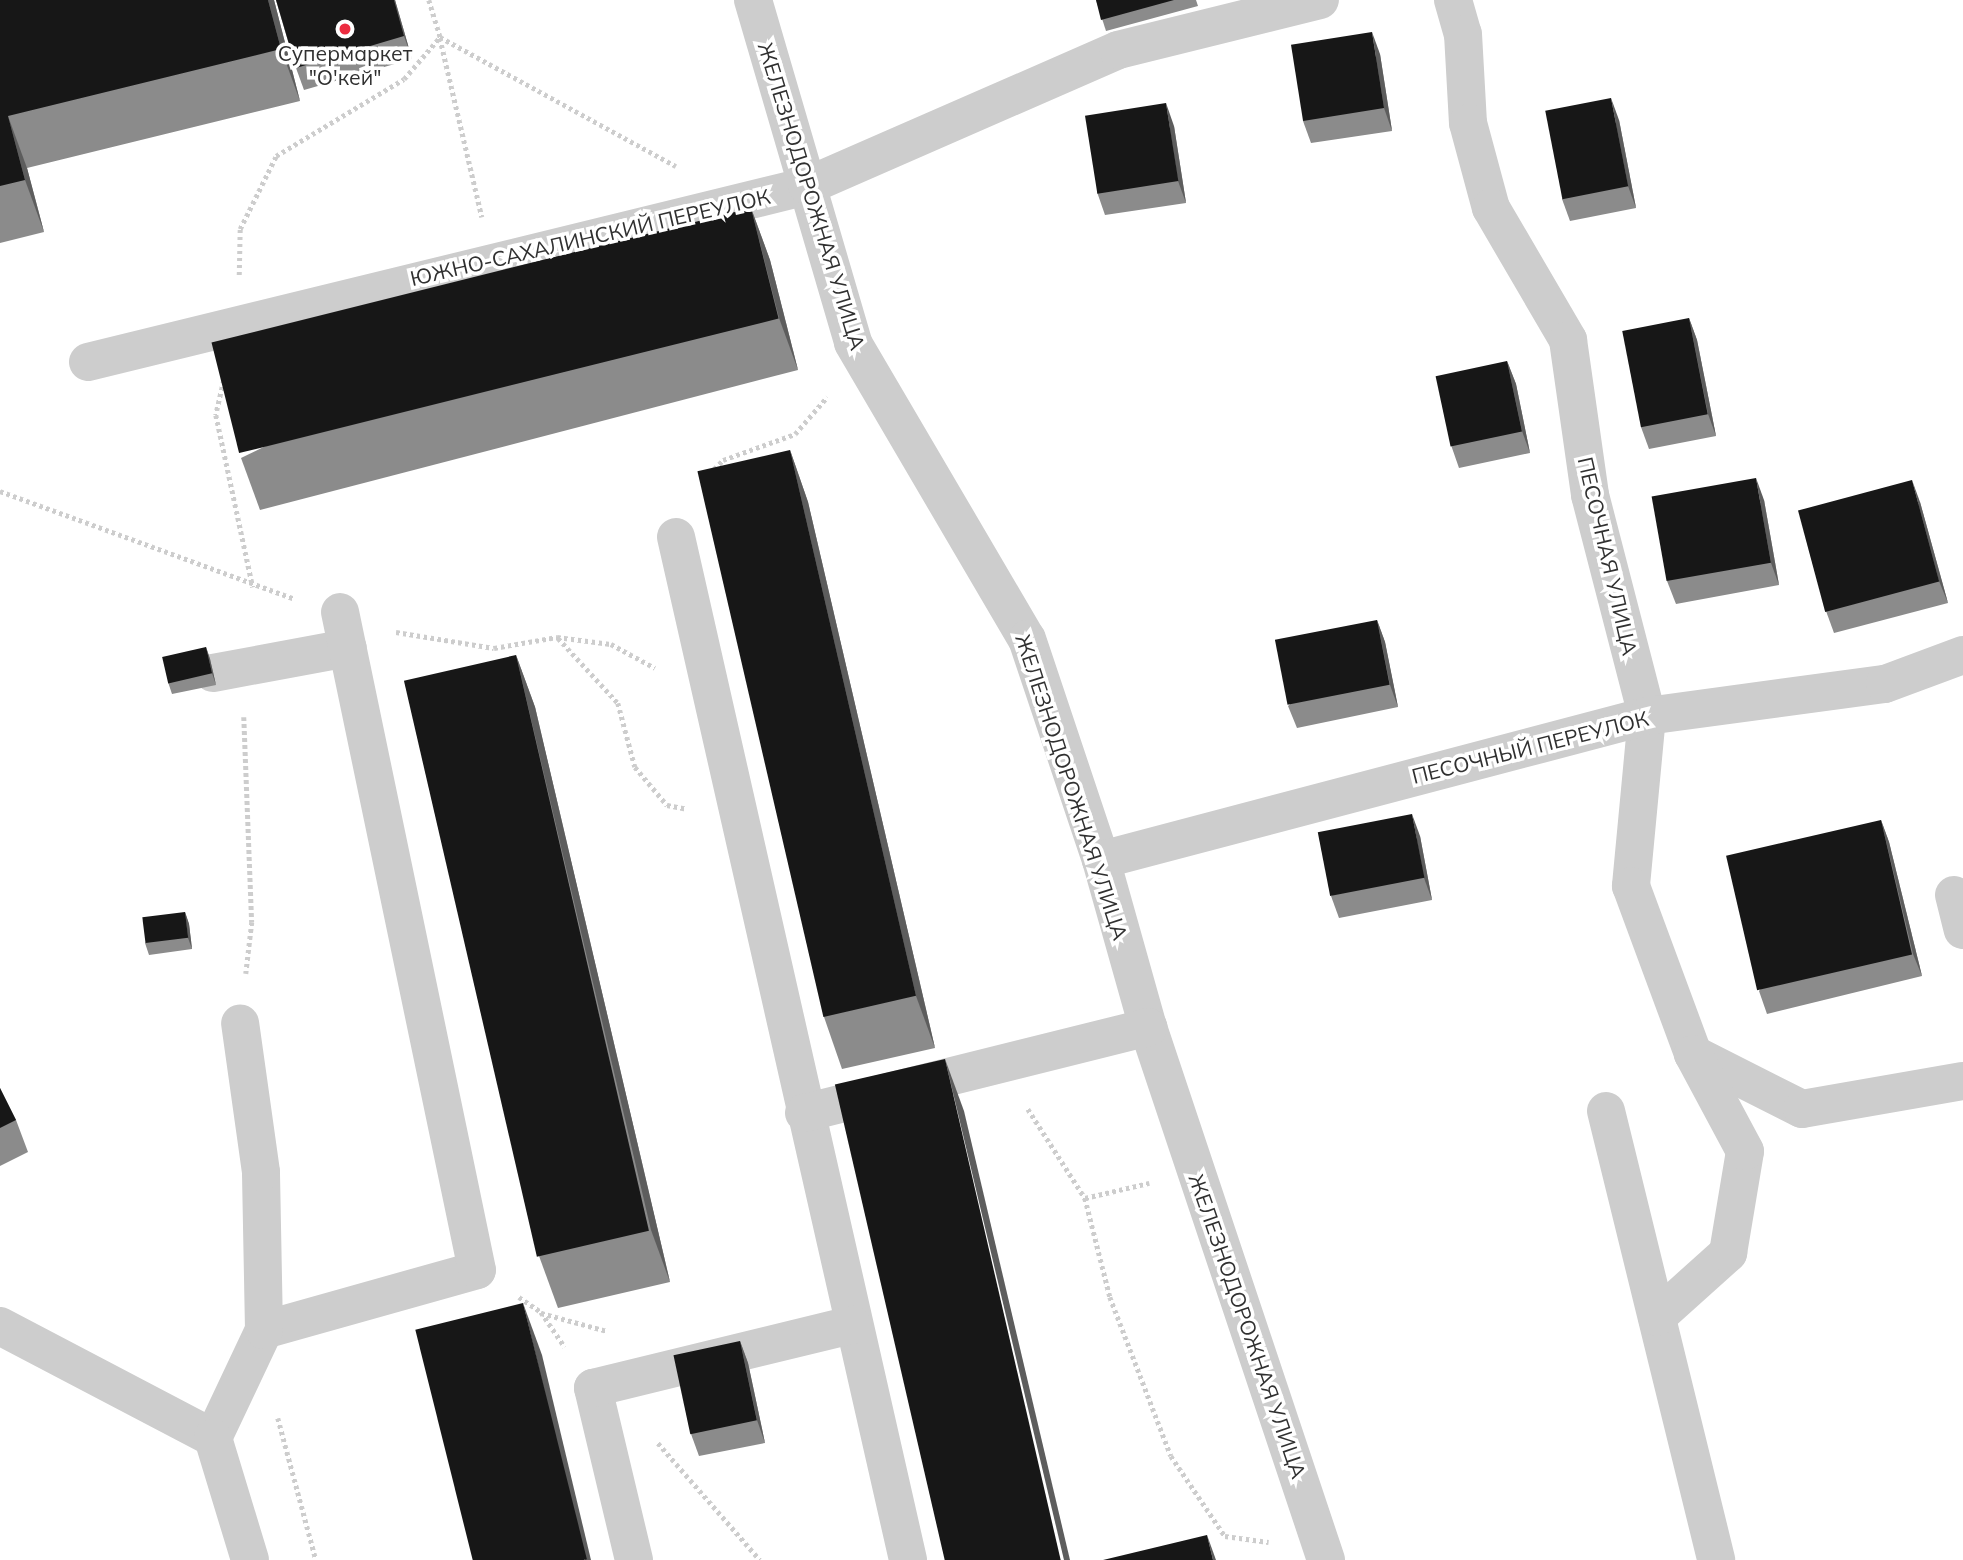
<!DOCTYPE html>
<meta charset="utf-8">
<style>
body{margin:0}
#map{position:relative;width:1963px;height:1560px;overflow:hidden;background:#fff;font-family:Mulish,sans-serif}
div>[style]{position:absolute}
.path>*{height:4.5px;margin-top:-2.25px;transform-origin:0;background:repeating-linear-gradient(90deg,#cdcdcd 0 3.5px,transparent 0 7px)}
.minor>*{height:38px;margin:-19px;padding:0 19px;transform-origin:19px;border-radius:19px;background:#cdcdcd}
.wall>*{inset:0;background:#8b8b8b}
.shaded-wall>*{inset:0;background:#5d5d5d}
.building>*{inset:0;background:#171717;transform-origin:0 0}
.dots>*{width:19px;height:19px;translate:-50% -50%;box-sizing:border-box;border:4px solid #fff;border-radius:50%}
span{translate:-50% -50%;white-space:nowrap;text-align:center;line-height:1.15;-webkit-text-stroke:7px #fff;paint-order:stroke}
.poi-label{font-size:21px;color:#303030}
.street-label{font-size:21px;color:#303030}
</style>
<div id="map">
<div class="path">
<i style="left:429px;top:0;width:39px;rotate:73deg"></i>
<i style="left:440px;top:37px;width:269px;rotate:28.7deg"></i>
<i style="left:440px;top:38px;width:184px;rotate:76.8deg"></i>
<i style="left:239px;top:275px;width:46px;rotate:-88.8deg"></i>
<i style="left:240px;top:229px;width:81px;rotate:-63.7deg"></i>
<i style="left:276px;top:156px;width:149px;rotate:-31deg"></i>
<i style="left:404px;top:79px;width:55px;rotate:-49.4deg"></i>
<i style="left:224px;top:380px;width:36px;rotate:103deg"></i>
<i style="left:216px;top:415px;width:176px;rotate:77.9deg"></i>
<i style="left:714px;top:469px;width:13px;rotate:-45deg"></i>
<i style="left:723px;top:460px;width:77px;rotate:-19.9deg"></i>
<i style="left:795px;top:434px;width:49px;rotate:-49.1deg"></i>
<i style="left:0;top:491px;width:314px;rotate:20.1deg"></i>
<i style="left:396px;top:632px;width:99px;rotate:9.3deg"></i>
<i style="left:494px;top:648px;width:64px;rotate:-9.9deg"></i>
<i style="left:557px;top:637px;width:54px;rotate:7.4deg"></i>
<i style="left:611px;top:644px;width:50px;rotate:28.6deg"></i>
<i style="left:558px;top:638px;width:88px;rotate:47.3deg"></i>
<i style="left:618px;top:703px;width:66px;rotate:75.1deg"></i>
<i style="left:635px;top:767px;width:50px;rotate:49.9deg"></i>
<i style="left:667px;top:805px;width:20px;rotate:11deg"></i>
<i style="left:244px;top:717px;width:205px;rotate:87.8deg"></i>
<i style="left:252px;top:922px;width:52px;rotate:96.6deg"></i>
<i style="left:1028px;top:1109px;width:106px;rotate:57.4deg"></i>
<i style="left:1085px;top:1198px;width:102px;rotate:75.8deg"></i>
<i style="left:1110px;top:1297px;width:170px;rotate:69deg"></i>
<i style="left:1171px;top:1456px;width:97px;rotate:56deg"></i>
<i style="left:1225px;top:1536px;width:44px;rotate:7.8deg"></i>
<i style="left:1085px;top:1198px;width:66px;rotate:-13.2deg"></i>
<i style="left:519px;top:1297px;width:27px;rotate:34deg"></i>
<i style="left:541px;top:1312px;width:42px;rotate:55.6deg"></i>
<i style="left:541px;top:1313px;width:68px;rotate:15.3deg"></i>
<i style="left:278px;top:1418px;width:147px;rotate:75deg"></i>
<i style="left:658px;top:1443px;width:155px;rotate:48.9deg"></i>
</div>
<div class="minor">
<i style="left:753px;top:0;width:357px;rotate:73.7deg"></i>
<i style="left:853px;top:343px;width:343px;rotate:59.6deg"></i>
<i style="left:1027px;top:639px;width:233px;rotate:71.5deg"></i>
<i style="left:1101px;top:860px;width:173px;rotate:74.3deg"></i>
<i style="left:1148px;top:1027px;width:562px;rotate:71.53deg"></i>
<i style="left:1453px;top:0;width:35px;rotate:74deg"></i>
<i style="left:1463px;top:34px;width:89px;rotate:86.8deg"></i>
<i style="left:1468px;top:123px;width:88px;rotate:74.9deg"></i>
<i style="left:1491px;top:208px;width:153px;rotate:59.7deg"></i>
<i style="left:1568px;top:340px;width:157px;rotate:81.9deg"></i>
<i style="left:1590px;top:495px;width:228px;rotate:75.5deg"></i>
<i style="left:1647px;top:716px;width:171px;rotate:95.4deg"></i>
<i style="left:1631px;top:886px;width:179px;rotate:69.7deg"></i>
<i style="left:1693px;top:1054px;width:122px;rotate:26.8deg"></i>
<i style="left:1802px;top:1109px;width:163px;rotate:-9.9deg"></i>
<i style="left:88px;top:362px;width:740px;rotate:-13.75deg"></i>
<i style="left:807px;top:186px;width:339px;rotate:-23.6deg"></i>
<i style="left:1118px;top:50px;width:208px;rotate:-13.9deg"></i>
<i style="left:676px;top:537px;width:1049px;rotate:77.22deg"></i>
<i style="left:213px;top:673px;width:137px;rotate:-10.5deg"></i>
<i style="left:1101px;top:860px;width:565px;rotate:-14.77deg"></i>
<i style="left:1647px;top:716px;width:240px;rotate:-7.7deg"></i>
<i style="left:1885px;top:684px;width:83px;rotate:-20.4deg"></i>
<i style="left:1954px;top:895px;width:36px;rotate:76deg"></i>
<i style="left:1606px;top:1111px;width:462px;rotate:76.2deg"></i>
<i style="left:804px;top:1113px;width:355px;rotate:-14deg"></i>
<i style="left:1657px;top:1317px;width:96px;rotate:-42deg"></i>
<i style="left:1728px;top:1253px;width:103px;rotate:-80.5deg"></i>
<i style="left:1745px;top:1151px;width:110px;rotate:-118.2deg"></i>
<i style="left:0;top:1326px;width:241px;rotate:27.7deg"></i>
<i style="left:264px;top:1330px;width:221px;rotate:-15.7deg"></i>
<i style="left:477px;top:1270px;width:672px;rotate:-101.76deg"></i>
<i style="left:213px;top:1438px;width:119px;rotate:-64.7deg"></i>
<i style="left:264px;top:1330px;width:158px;rotate:-91.1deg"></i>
<i style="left:261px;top:1172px;width:150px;rotate:-98deg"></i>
<i style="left:213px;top:1438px;width:127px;rotate:73.1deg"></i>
<i style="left:634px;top:1560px;width:177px;rotate:-103.4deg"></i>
<i style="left:593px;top:1388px;width:267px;rotate:-13.7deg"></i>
</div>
<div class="wall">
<i style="clip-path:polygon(0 0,274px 0,300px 101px,27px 168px,44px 232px,0 243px)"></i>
<i style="clip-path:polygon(276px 0,395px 0,412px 59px,304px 90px,296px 68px)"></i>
<i style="clip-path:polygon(1096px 0,1196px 0,1198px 6px,1106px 31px)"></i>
<i style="clip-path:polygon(1380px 54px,1392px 131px,1311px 143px,1303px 121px)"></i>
<i style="clip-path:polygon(1619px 120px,1636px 208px,1570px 221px,1562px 199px)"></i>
<i style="clip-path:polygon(1174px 126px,1186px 203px,1105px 215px,1097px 192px)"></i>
<i style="clip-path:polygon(751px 208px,770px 260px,798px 370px,260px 510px,241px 458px)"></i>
<i style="clip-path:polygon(1689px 318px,1697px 340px,1716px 436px,1649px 449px,1641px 427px)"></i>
<i style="clip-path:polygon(1507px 361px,1516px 384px,1530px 453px,1459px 468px,1451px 445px)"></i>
<i style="clip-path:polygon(790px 450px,808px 502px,935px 1048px,842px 1069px,824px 1017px)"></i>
<i style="clip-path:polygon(1764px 500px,1779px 585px,1676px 604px,1667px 581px)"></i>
<i style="clip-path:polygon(1920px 502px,1948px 603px,1834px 633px,1826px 611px)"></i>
<i style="clip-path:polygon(1377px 620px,1385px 642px,1398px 707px,1297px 728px,1288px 706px)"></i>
<i style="clip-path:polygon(206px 647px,210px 659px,216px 685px,172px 694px,168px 682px)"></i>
<i style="clip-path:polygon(516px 655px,535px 707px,670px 1282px,558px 1308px,539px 1256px)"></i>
<i style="clip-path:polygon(1881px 820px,1889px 842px,1922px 976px,1767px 1014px,1759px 991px)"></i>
<i style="clip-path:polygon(1420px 836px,1432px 900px,1339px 918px,1331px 896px)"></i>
<i style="clip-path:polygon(185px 912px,189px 924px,192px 949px,149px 955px,145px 943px)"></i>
<i style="clip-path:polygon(0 1088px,16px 1120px,28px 1152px,0 1166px)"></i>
<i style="clip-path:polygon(740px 1341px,748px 1363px,765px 1443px,699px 1456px,691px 1434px)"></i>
</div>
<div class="shaded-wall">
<i style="clip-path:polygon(268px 0,274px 0,300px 101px,281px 49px)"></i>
<i style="clip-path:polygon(394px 0,395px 0,412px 59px,404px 36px)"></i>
<i style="clip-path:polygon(1372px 32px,1380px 54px,1392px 131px,1384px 108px)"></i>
<i style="clip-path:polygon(1611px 98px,1619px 120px,1636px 208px,1628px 186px)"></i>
<i style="clip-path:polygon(1166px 103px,1174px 126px,1186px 203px,1178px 181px)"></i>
<i style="clip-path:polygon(8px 116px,27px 168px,44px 232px,25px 180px)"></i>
<i style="clip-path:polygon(751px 208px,770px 260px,798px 370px,779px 318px)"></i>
<i style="clip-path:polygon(1689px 318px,1697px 340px,1716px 436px,1708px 414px)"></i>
<i style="clip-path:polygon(1507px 361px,1516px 384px,1530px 453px,1522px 431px)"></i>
<i style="clip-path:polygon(790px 450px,808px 502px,935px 1048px,916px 996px)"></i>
<i style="clip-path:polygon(1756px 478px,1764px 500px,1779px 585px,1771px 563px)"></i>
<i style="clip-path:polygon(1912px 480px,1920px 502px,1948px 603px,1939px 581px)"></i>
<i style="clip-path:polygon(1377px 620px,1385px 642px,1398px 707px,1390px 685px)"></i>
<i style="clip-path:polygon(206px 647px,210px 659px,216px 685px,212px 673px)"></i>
<i style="clip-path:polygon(516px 655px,535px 707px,670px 1282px,651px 1230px)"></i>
<i style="clip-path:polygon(1412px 814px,1420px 836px,1432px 900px,1424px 878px)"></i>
<i style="clip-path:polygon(1881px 820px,1889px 842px,1922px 976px,1913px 954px)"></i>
<i style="clip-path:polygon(185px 912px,189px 924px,192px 949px,188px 938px)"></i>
<i style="clip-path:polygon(945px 1059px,964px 1111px,1070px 1560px,1064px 1560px)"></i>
<i style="clip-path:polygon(523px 1303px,542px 1355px,591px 1560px,585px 1560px)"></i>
<i style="clip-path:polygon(740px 1341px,748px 1363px,765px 1443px,757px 1420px)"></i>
<i style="clip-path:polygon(1207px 1535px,1216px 1560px,1213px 1560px)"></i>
</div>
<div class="building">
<i style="clip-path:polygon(0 0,268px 0,281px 49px,8px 116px,25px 180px,0 186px)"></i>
<i style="clip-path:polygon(276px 0,394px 0,404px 36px,296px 68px)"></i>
<i style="clip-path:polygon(1096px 0,1174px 0,1101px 20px)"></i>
<i style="left:1372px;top:32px;width:77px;height:82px;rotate:81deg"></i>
<i style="left:1611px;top:98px;width:90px;height:67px;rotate:79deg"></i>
<i style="left:1166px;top:103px;width:79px;height:82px;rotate:81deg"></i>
<i style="left:751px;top:208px;width:114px;height:556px;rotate:76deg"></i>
<i style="left:1689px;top:318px;width:98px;height:68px;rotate:79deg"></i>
<i style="left:1507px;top:361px;width:72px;height:73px;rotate:78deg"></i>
<i style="left:790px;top:450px;width:560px;height:95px;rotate:77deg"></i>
<i style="left:1756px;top:478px;width:86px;height:106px;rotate:80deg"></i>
<i style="left:1912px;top:480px;width:105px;height:118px;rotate:75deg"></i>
<i style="left:1377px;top:620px;width:66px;height:104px;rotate:79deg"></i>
<i style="left:206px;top:647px;width:27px;height:45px;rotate:77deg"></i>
<i style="left:516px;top:655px;width:591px;height:115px;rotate:77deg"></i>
<i style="left:1412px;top:814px;width:65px;height:96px;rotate:79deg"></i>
<i style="left:1881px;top:820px;width:138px;height:159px;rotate:77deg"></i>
<i style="left:185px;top:912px;width:26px;height:43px;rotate:83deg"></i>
<i style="left:945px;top:1059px;width:515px;height:113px;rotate:77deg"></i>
<i style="clip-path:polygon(0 1088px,16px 1120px,0 1128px)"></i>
<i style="left:523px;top:1303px;width:264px;height:111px;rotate:76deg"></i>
<i style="left:740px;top:1341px;width:81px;height:68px;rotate:78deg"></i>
<i style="clip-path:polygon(1207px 1535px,1213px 1560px,1103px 1560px)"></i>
</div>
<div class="dots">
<i style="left:345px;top:29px;background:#ec2d41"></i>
</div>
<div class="poi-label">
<span style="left:345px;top:65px">Супермаркет<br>"О'кей"</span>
</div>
<div class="street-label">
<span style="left:812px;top:196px;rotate:73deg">ЖЕЛЕЗНОДОРОЖНАЯ УЛИЦА</span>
<span style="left:590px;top:237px;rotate:-13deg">ЮЖНО-САХАЛИНСКИЙ ПЕРЕУЛОК</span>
<span style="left:1608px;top:556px;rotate:77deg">ПЕСОЧНАЯ УЛИЦА</span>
<span style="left:1530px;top:747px;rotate:-14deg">ПЕСОЧНЫЙ ПЕРЕУЛОК</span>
<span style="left:1072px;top:787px;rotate:72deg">ЖЕЛЕЗНОДОРОЖНАЯ УЛИЦА</span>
<span style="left:1248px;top:1326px;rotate:71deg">ЖЕЛЕЗНОДОРОЖНАЯ УЛИЦА</span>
</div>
</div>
